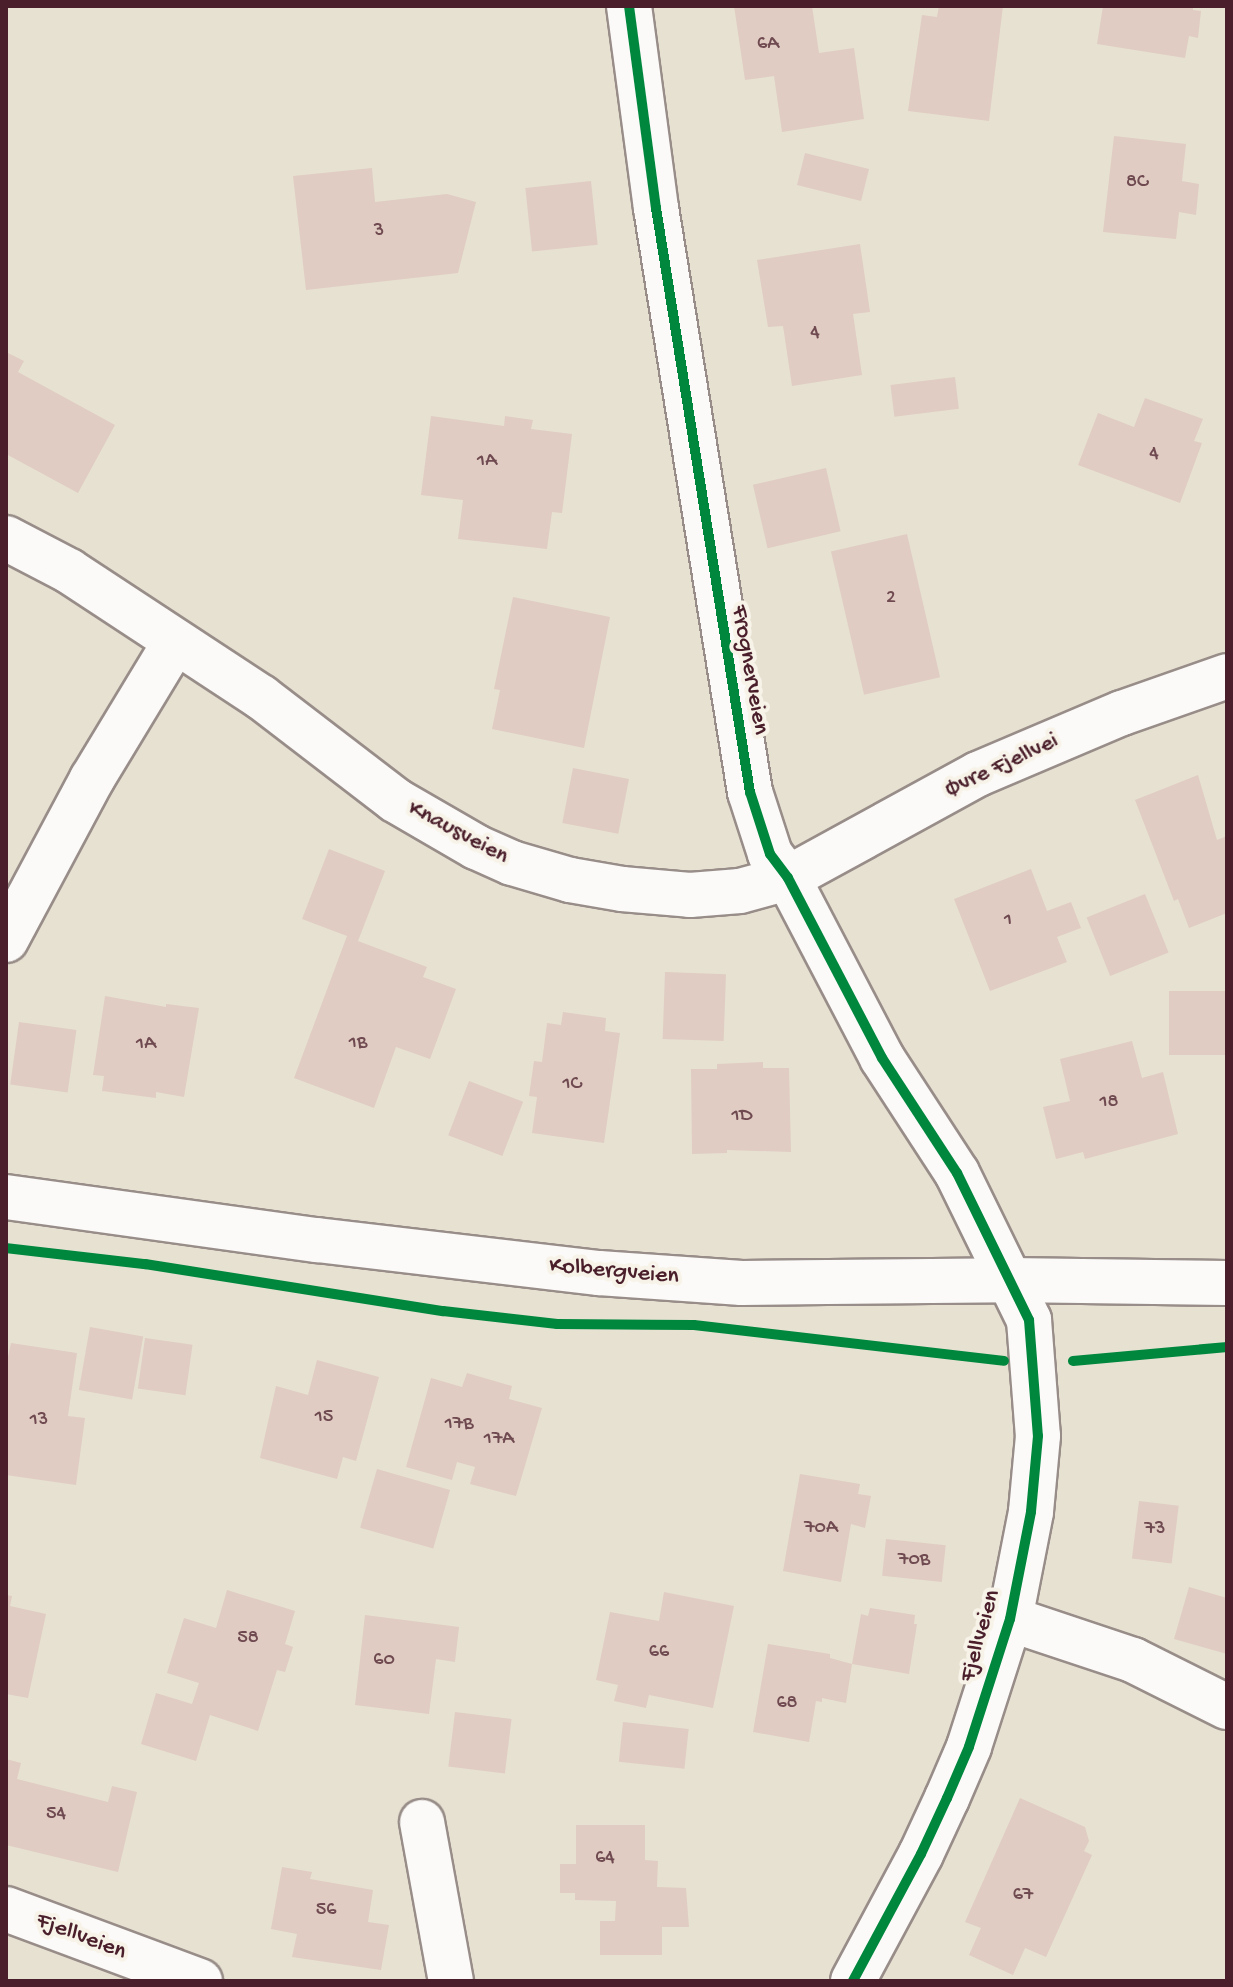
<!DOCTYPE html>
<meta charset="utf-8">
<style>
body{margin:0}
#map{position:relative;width:1233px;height:1987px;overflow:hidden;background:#e7e1d2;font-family:"Gochi Hand",sans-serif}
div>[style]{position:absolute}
.building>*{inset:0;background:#e0ccc2;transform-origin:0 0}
.roads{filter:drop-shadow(2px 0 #988d88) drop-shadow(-2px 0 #988d88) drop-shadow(0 2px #988d88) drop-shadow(0 -2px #988d88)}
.minor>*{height:44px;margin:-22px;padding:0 22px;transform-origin:22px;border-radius:22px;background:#fbfaf8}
.cycleway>*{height:10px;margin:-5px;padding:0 5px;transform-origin:5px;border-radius:5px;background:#00873e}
span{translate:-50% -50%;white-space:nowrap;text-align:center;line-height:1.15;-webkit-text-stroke:8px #f7f3e8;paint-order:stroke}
.number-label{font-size:20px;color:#704a51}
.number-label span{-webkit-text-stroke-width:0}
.street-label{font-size:24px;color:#4a1f2b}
.frame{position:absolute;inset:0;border:8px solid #4a1f2b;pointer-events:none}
</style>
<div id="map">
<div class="building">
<i style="clip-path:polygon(734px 6px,812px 6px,819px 53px,854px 48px,864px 119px,782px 132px,774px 76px,745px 80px)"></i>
<i style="clip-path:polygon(939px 6px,1003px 6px,989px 121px,908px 111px,922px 15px,937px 17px)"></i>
<i style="clip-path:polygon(1103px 6px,1193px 6px,1193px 10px,1201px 11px,1198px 38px,1189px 36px,1185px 58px,1097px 44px)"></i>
<i style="clip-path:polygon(1114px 136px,1186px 144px,1182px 181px,1199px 184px,1196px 215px,1179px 212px,1176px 239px,1103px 232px)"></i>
<i style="left:805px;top:153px;width:66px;height:33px;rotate:14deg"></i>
<i style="clip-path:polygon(372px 168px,375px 202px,447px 194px,476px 202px,458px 273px,306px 290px,293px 176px)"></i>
<i style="left:591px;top:181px;width:64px;height:66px;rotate:84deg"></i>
<i style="clip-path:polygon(860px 244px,870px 312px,853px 314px,862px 375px,792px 386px,783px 326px,768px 327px,757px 260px)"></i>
<i style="clip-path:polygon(6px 352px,24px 361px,18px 372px,115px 425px,78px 493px,6px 454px)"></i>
<i style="left:955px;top:377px;width:32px;height:65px;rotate:83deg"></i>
<i style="clip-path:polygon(1145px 398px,1203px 419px,1194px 441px,1202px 443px,1180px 503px,1078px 465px,1098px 413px,1134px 427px)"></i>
<i style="clip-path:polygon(431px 416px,504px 426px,505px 416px,533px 420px,531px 429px,572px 434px,562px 513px,552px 512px,547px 549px,458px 539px,463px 500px,421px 495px)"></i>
<i style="left:826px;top:468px;width:65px;height:75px;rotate:77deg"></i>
<i style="left:907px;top:534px;width:147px;height:78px;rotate:77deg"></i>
<i style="clip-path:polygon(513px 597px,610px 617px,584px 748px,492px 729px,500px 690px,494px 689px)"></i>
<i style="left:573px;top:768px;width:57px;height:56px;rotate:11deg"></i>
<i style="clip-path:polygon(1198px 775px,1217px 840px,1227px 836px,1227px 913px,1189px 928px,1178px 899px,1174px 901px,1135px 800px)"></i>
<i style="clip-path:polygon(329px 849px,385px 871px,358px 941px,427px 967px,423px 977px,456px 989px,430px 1059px,396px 1047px,374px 1108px,294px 1078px,347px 936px,302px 919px)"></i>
<i style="clip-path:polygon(1031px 869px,1047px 911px,1071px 902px,1081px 928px,1057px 937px,1067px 962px,990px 991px,954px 899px)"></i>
<i style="left:1145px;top:894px;width:63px;height:63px;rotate:68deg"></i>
<i style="left:665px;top:972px;width:61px;height:67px;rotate:2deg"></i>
<i style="left:1227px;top:991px;width:64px;height:58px;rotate:90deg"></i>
<i style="clip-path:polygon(105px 996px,166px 1007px,166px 1004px,199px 1008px,184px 1097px,156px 1092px,156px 1098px,102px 1091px,104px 1076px,93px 1075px)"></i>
<i style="clip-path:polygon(563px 1012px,606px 1018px,605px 1031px,620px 1033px,604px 1143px,532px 1133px,537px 1097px,529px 1096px,534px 1061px,542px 1062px,547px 1023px,561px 1025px)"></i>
<i style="left:19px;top:1022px;width:58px;height:63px;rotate:8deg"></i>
<i style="clip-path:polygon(1132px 1041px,1142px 1078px,1163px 1072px,1178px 1134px,1085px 1159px,1083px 1152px,1056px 1159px,1043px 1107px,1070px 1101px,1060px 1059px)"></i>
<i style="clip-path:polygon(763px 1062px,763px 1068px,789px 1068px,791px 1152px,727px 1150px,727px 1153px,692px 1154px,691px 1069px,717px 1069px,717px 1064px)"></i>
<i style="left:469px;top:1081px;width:58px;height:58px;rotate:21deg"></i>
<i style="left:90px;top:1327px;width:54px;height:64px;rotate:10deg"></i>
<i style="left:145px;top:1338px;width:48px;height:51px;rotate:8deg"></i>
<i style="clip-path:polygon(11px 1343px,77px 1353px,68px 1416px,85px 1418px,76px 1485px,6px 1475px,6px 1366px)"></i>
<i style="clip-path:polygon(317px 1360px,379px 1377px,356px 1461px,343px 1457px,337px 1479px,260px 1458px,276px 1386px,308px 1395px)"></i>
<i style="clip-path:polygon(467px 1373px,512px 1386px,509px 1399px,542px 1408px,516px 1496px,470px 1484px,475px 1467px,457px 1462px,452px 1480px,406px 1467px,431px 1378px,462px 1387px)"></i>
<i style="left:377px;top:1469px;width:76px;height:61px;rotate:16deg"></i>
<i style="clip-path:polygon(800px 1474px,860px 1484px,858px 1494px,871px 1496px,865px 1528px,851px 1524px,841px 1582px,783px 1571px)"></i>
<i style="left:1139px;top:1501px;width:40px;height:58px;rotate:7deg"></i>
<i style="left:886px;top:1539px;width:60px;height:37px;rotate:6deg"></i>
<i style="clip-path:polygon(1189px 1587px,1227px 1598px,1227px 1654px,1174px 1639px)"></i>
<i style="clip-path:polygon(227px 1590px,295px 1611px,285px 1644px,293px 1647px,285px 1672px,277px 1670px,258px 1731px,210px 1715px,196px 1761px,141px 1744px,156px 1693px,192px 1704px,199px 1683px,167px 1673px,184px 1618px,216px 1628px)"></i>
<i style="clip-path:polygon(664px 1592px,734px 1606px,713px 1708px,649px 1695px,646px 1708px,614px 1701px,618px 1685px,596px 1680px,610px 1612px,659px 1621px)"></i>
<i style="clip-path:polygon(6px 1595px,12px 1596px,10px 1606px,46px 1614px,28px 1698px,6px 1694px)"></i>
<i style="clip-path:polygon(870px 1608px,915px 1615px,914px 1624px,917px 1624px,909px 1674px,852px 1664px,846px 1703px,822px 1698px,822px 1702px,816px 1701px,809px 1742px,753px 1732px,768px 1644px,830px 1654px,830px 1658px,852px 1664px,861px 1614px,868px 1616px)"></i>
<i style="clip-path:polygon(365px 1615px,459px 1627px,455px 1662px,436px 1659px,429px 1714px,355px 1705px)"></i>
<i style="left:455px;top:1712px;width:57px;height:55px;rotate:7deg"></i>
<i style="left:623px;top:1722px;width:66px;height:40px;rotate:6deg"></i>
<i style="clip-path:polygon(6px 1759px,21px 1763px,17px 1779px,108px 1802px,112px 1786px,137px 1792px,118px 1872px,6px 1845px)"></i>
<i style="clip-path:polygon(1020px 1798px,1085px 1827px,1089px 1841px,1084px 1851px,1092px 1855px,1046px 1957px,1025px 1948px,1013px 1975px,969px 1955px,981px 1928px,965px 1922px)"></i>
<i style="clip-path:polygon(576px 1825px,645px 1825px,645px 1860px,658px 1861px,657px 1887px,686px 1888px,689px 1927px,662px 1927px,662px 1955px,600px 1955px,600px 1921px,615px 1921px,616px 1901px,575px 1900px,575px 1893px,560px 1893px,560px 1864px,576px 1864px)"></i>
<i style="clip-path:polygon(282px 1867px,312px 1872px,310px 1879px,373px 1890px,368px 1922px,389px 1925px,381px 1970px,292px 1957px,297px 1934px,271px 1929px)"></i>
</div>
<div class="roads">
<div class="minor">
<i style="left:629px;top:6px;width:204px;rotate:82.4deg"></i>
<i style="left:656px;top:208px;width:592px;rotate:80.86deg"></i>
<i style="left:750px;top:792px;width:65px;rotate:72.1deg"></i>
<i style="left:770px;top:854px;width:30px;rotate:53deg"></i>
<i style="left:788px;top:878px;width:203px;rotate:62.4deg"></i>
<i style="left:882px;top:1058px;width:137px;rotate:56.9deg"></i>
<i style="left:957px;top:1173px;width:164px;rotate:63.9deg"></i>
<i style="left:1029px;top:1320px;width:116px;rotate:85.6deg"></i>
<i style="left:1038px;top:1436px;width:76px;rotate:95.3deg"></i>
<i style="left:1031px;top:1512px;width:109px;rotate:101.1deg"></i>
<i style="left:1010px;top:1619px;width:134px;rotate:107.8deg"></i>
<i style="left:969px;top:1747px;width:56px;rotate:113.3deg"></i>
<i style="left:947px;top:1798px;width:62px;rotate:114.9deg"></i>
<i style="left:921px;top:1854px;width:144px;rotate:118.2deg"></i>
<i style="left:6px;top:538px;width:71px;rotate:27.6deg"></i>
<i style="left:69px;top:571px;width:230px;rotate:33.3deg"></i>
<i style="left:261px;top:697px;width:169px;rotate:37.5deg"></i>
<i style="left:395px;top:800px;width:94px;rotate:30.1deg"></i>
<i style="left:476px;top:847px;width:39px;rotate:24deg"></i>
<i style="left:512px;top:863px;width:60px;rotate:16.3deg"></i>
<i style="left:570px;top:880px;width:53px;rotate:9.8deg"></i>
<i style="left:622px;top:889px;width:68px;rotate:5deg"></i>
<i style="left:690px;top:895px;width:50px;rotate:-4.6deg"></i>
<i style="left:740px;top:891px;width:50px;rotate:-15.2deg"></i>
<i style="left:788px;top:878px;width:217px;rotate:-28.7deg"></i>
<i style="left:978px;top:774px;width:156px;rotate:-23deg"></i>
<i style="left:1122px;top:713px;width:111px;rotate:-19.4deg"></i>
<i style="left:6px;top:940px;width:183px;rotate:-61.9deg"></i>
<i style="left:92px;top:779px;width:160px;rotate:-58.8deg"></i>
<i style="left:6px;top:1197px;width:314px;rotate:7.9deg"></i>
<i style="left:317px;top:1240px;width:284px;rotate:6.7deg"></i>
<i style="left:599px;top:1273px;width:143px;rotate:4deg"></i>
<i style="left:742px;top:1283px;width:267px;rotate:-0.6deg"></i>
<i style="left:1009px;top:1280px;width:218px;rotate:0.8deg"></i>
<i style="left:1010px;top:1619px;width:130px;rotate:18.4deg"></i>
<i style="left:1133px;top:1660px;width:105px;rotate:26.6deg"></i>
<i style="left:422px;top:1822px;width:162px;rotate:79.7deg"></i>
<i style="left:6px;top:1909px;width:207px;rotate:20.4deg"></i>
</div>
</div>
<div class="cycleway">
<i style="left:629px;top:6px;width:204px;rotate:82.4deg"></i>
<i style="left:656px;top:208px;width:592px;rotate:80.86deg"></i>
<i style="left:750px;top:792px;width:65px;rotate:72.1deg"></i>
<i style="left:770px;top:854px;width:30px;rotate:53deg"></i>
<i style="left:788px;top:878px;width:203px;rotate:62.4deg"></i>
<i style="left:882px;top:1058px;width:137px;rotate:56.9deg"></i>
<i style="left:957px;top:1173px;width:164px;rotate:63.9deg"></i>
<i style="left:1029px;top:1320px;width:116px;rotate:85.6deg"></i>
<i style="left:1038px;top:1436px;width:76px;rotate:95.3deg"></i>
<i style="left:1031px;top:1512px;width:109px;rotate:101.1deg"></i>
<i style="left:1010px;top:1619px;width:134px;rotate:107.8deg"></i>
<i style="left:969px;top:1747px;width:56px;rotate:113.3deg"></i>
<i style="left:947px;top:1798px;width:62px;rotate:114.9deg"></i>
<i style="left:921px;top:1854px;width:144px;rotate:118.2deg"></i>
<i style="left:6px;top:1248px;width:140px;rotate:6.6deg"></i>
<i style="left:145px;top:1264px;width:302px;rotate:9deg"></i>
<i style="left:443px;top:1311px;width:115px;rotate:6.5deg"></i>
<i style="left:557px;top:1324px;width:137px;rotate:0.4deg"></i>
<i style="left:694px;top:1325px;width:312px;rotate:6.6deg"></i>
<i style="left:1073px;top:1361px;width:155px;rotate:-5.2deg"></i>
</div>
<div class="number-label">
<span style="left:768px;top:44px">6A</span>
<span style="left:1137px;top:182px">8C</span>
<span style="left:379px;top:231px">3</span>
<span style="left:815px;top:333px">4</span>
<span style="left:1154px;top:454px">4</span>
<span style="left:487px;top:461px">1A</span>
<span style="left:891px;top:598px">2</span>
<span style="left:1008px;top:920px">1</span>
<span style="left:358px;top:1043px">1B</span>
<span style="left:146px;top:1044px">1A</span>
<span style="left:572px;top:1084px">1C</span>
<span style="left:1109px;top:1102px">18</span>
<span style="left:742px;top:1116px">1D</span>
<span style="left:324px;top:1417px">15</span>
<span style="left:39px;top:1420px">13</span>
<span style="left:459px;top:1424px">17B</span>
<span style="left:499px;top:1439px">17A</span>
<span style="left:821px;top:1528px">70A</span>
<span style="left:1155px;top:1529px">73</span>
<span style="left:914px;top:1560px">70B</span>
<span style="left:248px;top:1638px">58</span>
<span style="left:659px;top:1652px">66</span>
<span style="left:384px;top:1660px">60</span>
<span style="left:787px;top:1703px">68</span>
<span style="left:56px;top:1814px">54</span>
<span style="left:605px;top:1858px">64</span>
<span style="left:1023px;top:1895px">67</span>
<span style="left:326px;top:1910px">56</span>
</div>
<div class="street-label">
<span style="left:749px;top:670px;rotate:80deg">Frognerveien</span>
<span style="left:1002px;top:766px;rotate:-25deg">Øvre Fjellvei</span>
<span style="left:458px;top:833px;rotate:28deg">Knausveien</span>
<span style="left:614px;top:1272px;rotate:5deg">Kolbergveien</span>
<span style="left:981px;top:1636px;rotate:-74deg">Fjellveien</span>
<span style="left:81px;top:1937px;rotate:21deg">Fjellveien</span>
</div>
<div class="frame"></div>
</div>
